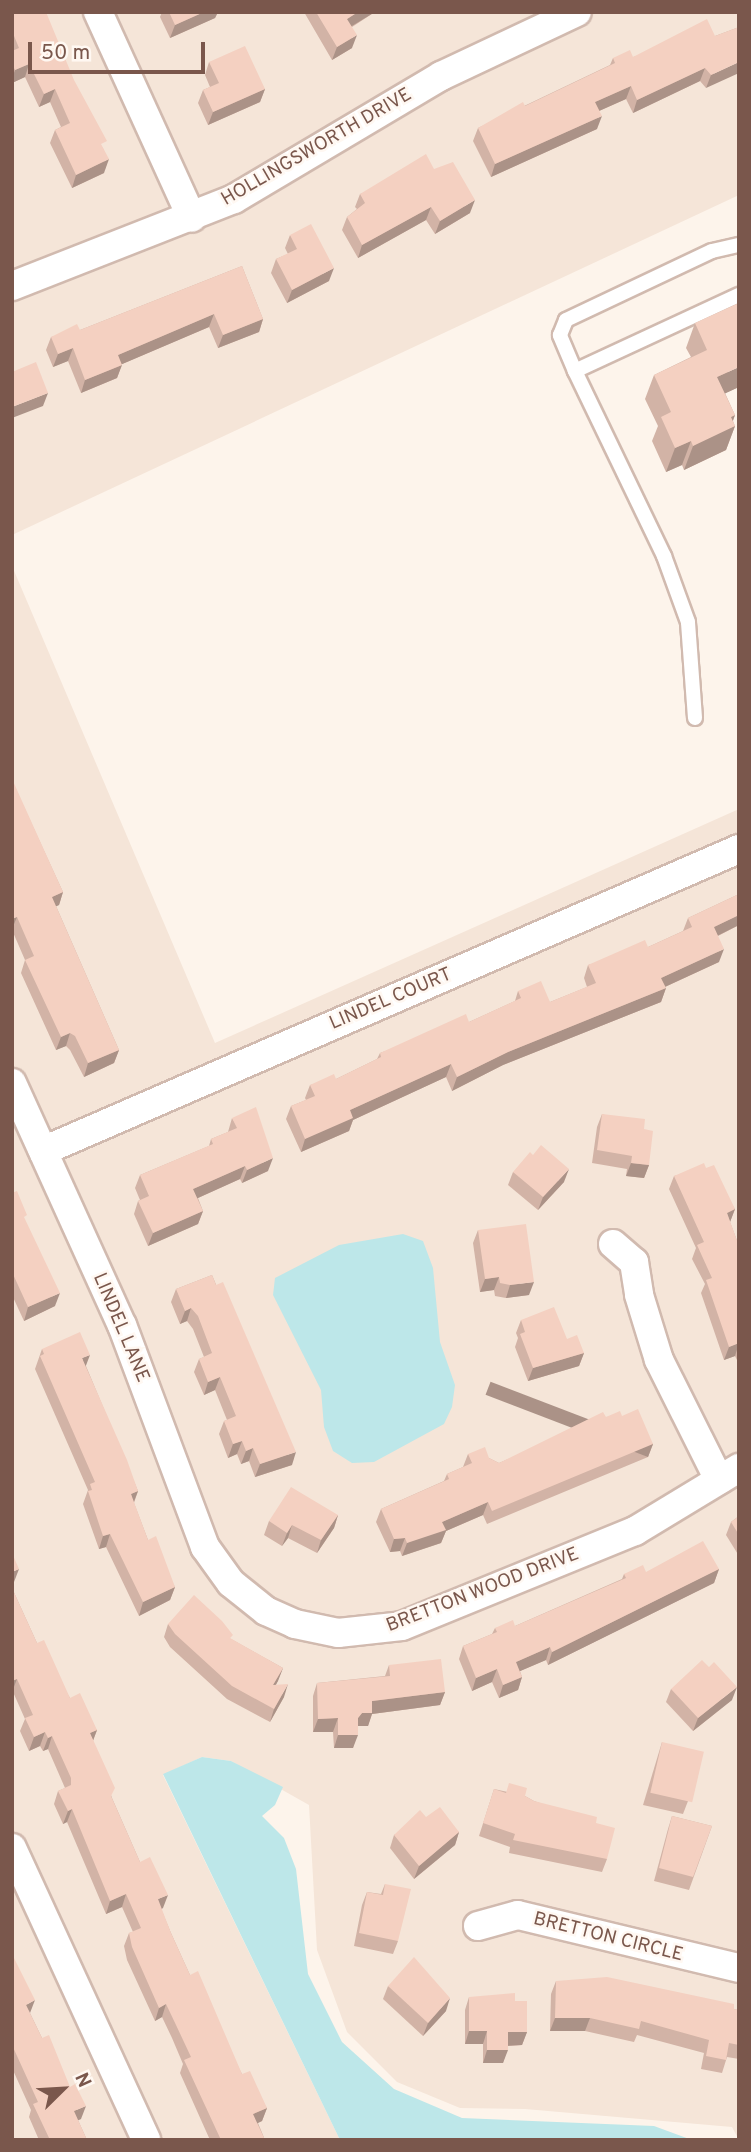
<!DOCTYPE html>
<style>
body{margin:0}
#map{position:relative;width:751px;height:2152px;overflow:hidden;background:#fdf4eb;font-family:Overpass,sans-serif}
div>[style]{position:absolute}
.residential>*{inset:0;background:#f5e5d8}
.water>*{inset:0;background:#bde7e9}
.roads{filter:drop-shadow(2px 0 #d1baaf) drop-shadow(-2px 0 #d1baaf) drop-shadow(0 2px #d1baaf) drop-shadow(0 -2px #d1baaf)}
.service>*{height:14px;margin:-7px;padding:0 7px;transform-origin:7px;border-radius:7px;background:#fff}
.minor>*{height:28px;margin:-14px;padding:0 14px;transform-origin:14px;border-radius:14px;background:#fff}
.wall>*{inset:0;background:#d2b3a6}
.shaded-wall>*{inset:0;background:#ab9287;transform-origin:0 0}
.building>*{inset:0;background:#f4d0c1;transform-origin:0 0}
span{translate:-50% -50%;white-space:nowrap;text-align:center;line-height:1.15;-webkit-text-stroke:5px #fff8f2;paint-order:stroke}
.street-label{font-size:19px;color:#7a574c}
.frame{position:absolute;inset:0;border:14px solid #7a574c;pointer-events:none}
.north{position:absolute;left:28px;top:2054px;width:70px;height:70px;-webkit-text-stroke:5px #fff8f2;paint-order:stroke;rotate:66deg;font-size:19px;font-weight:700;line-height:28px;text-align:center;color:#7a574c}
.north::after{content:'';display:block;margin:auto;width:24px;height:32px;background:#7a574c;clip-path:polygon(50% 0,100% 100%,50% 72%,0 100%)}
.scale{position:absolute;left:28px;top:42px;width:177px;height:32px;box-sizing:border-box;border:4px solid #7a574c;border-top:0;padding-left:9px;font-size:21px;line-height:24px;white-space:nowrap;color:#7a574c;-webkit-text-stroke:5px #fff8f2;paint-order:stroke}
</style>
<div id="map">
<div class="residential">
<i style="clip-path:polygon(12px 12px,739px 12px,739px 195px,12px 535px)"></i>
<i style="clip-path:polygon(12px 566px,215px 1043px,739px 809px,739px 2140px,732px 2127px,525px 2109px,460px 2108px,397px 2082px,347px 2032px,317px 1950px,309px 1805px,231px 1761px,202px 1757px,163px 1775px,340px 2140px,12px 2140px)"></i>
</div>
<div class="water">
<i style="clip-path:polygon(403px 1234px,423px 1241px,433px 1268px,440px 1342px,455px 1385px,452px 1407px,444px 1424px,374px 1462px,352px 1463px,333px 1451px,324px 1427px,321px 1390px,273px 1295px,275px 1278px,339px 1245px)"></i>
<i style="clip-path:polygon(202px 1757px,231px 1761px,283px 1787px,275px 1805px,262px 1816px,284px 1838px,296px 1869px,308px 1974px,342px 2042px,394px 2089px,462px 2118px,654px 2126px,692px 2140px,340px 2140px,163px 1774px)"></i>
</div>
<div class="roads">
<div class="service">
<i style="left:575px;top:371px;width:39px;rotate:-113deg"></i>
<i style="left:560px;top:335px;width:16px;rotate:-68deg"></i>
<i style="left:566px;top:320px;width:161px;rotate:-25.3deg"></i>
<i style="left:712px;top:251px;width:28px;rotate:-13deg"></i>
<i style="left:695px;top:718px;width:96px;rotate:-94.2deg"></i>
<i style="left:688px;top:622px;width:70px;rotate:-110deg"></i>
<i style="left:664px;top:556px;width:205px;rotate:-115.7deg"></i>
<i style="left:575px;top:371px;width:181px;rotate:-24.9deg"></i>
</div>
<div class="minor">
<i style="left:98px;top:12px;width:226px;rotate:65.5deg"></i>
<i style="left:12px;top:286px;width:238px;rotate:-21.4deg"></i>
<i style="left:234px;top:199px;width:241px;rotate:-30.7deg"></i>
<i style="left:441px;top:76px;width:150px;rotate:-25.2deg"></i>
<i style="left:12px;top:1083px;width:266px;rotate:65.6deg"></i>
<i style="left:122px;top:1325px;width:237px;rotate:69.5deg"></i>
<i style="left:205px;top:1547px;width:44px;rotate:54.2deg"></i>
<i style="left:231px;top:1583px;width:45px;rotate:38.7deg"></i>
<i style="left:266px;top:1611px;width:32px;rotate:24deg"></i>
<i style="left:295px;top:1624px;width:44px;rotate:11.8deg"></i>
<i style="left:338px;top:1633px;width:64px;rotate:-6.2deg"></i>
<i style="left:402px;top:1626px;width:252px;rotate:-22.2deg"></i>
<i style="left:635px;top:1531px;width:122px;rotate:-31.2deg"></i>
<i style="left:43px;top:1151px;width:759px;rotate:-23.46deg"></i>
<i style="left:613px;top:1244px;width:28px;rotate:41deg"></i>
<i style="left:634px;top:1262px;width:33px;rotate:81deg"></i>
<i style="left:639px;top:1295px;width:68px;rotate:72.9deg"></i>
<i style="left:659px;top:1360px;width:134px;rotate:63.4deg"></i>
<i style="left:12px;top:1848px;width:321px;rotate:65.3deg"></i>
<i style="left:478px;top:1926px;width:41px;rotate:-15.4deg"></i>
<i style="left:518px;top:1915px;width:227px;rotate:13.5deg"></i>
</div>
</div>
<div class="wall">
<i style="clip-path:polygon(12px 12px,104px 150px,104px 173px,72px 188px,50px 143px,55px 130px,61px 127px,50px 102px,39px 107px,25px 77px,12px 83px)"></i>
<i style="clip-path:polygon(162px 12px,218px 12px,215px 18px,170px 38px,160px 17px)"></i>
<i style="clip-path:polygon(304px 12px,375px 12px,352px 27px,352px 48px,332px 60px)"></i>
<i style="clip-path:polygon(739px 27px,706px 88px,700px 81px,633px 113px,626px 99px,599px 111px,597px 129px,491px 177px,473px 141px,478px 128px,610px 65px,613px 58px,633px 57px,715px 36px)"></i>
<i style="clip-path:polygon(209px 62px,265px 89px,260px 102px,208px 125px,198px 103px,203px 90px,210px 87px,205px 75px)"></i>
<i style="clip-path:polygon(434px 169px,470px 213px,435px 234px,426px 220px,358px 258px,342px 230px,347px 217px,357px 209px,355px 207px,360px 194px)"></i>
<i style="clip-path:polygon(290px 235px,329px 281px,287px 303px,271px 273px,276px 259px,288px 254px,285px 248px)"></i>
<i style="clip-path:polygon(242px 266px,263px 319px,259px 332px,218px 348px,209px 327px,122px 364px,117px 378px,81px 393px,68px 361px,53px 367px,46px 350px,51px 337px,80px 330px)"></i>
<i style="clip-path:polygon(695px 323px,739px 387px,725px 393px,735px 415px,733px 421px,735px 426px,726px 450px,684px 470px,682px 465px,666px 472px,652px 441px,658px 426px,645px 399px,654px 375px,691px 357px,686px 348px)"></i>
<i style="clip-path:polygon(12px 781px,63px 892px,59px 905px,56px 906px,119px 1050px,114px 1063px,84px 1077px,70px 1050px,66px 1046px,56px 1050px,21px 973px,25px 960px,12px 930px)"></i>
<i style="clip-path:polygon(739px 894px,739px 925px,718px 936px,719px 962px,665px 987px,666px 988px,661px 1002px,503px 1065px,452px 1091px,446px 1077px,353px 1120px,349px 1131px,301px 1152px,286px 1119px,291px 1106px,306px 1100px,305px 1098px,310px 1085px,336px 1079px,377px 1059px,380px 1053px,469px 1022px,515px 1001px,518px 991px,550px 1002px,587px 987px,584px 978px,588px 965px,648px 947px,683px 931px,688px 918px)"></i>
<i style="clip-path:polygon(602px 1114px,644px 1129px,649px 1165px,644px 1178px,626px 1176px,627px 1169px,592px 1163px,597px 1127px)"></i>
<i style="clip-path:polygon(232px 1118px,268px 1171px,242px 1183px,240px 1179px,198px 1198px,203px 1211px,198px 1224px,148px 1246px,134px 1214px,138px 1201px,140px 1200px,135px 1188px,140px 1175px,209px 1146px,211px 1139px,228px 1132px)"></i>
<i style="clip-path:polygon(706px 1168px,735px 1209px,730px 1222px,739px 1246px,739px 1364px,735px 1356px,724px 1360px,701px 1293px,705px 1284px,692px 1259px,696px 1248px,669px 1189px,674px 1176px)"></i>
<i style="clip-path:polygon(513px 1172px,564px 1182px,538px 1210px,508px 1185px)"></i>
<i style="clip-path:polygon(12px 1193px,25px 1221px,55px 1306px,24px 1321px,12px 1295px)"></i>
<i style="clip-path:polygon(478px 1230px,529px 1295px,506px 1298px,495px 1296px,494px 1290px,480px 1292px,473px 1243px)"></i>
<i style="clip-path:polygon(212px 1275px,292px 1465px,255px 1477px,249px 1461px,241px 1464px,237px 1454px,228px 1458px,219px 1434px,224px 1421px,227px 1420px,215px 1390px,204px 1395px,194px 1372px,199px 1359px,204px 1357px,193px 1329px,187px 1321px,180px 1324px,171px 1302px,176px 1289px)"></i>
<i style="clip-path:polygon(521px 1320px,567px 1339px,584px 1353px,579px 1366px,528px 1381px,515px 1347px,518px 1338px,516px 1333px)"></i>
<i style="clip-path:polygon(42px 1349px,86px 1366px,138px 1491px,134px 1503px,148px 1540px,175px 1587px,170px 1600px,139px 1616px,106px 1547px,99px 1549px,83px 1504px,88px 1490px,35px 1369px)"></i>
<i style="clip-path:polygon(622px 1416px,653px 1444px,648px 1457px,487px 1524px,483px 1515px,446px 1531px,441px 1543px,402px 1556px,400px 1551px,390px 1552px,376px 1522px,381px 1509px,444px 1481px,447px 1474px,463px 1467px,468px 1454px,489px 1458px,499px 1463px,606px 1417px)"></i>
<i style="clip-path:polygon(338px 1515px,334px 1528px,317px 1553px,288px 1538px,282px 1546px,264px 1535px,269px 1521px)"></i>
<i style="clip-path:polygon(739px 1516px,739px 1556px,726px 1535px,731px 1522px)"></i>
<i style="clip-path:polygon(719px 1569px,714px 1583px,548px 1665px,546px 1660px,520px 1671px,522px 1677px,518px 1690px,499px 1698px,492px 1682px,472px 1691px,459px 1659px,463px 1646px,492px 1634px,495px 1628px,515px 1626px,622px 1579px,624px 1574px,646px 1572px)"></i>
<i style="clip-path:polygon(12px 1588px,37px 1643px,70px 1698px,97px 1730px,93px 1741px,112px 1798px,140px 1862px,163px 1908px,161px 1909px,171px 1933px,190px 1975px,242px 2074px,267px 2108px,262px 2121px,258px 2123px,265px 2140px,210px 2140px,180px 2073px,183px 2064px,172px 2038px,162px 2017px,155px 2021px,127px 1960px,124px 1946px,129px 1933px,133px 1932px,122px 1907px,106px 1914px,67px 1822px,63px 1824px,54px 1804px,58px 1791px,65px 1788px,48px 1749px,43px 1751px,40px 1746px,29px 1751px,20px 1731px,25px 1719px,13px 1692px)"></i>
<i style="clip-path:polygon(168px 1624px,231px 1639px,283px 1668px,276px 1685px,284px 1697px,270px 1722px,227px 1699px,170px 1647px,164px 1637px)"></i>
<i style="clip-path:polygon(389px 1665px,445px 1692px,440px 1705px,372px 1714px,368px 1726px,358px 1726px,353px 1748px,334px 1748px,333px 1732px,313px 1732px,313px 1696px,317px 1683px,385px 1676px)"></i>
<i style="clip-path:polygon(671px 1689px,732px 1700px,693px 1731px,666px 1702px)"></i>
<i style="clip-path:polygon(662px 1742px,688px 1801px,683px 1814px,643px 1805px)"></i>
<i style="clip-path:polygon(494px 1789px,525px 1796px,534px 1801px,596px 1823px,607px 1859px,602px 1872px,509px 1853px,510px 1847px,479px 1836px)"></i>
<i style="clip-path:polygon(672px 1816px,712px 1826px,689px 1890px,654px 1881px,668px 1829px)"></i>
<i style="clip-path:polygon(426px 1817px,459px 1832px,455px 1845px,414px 1879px,390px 1848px,394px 1835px)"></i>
<i style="clip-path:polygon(385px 1884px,398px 1941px,393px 1954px,354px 1946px,362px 1905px,367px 1892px,381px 1894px)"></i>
<i style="clip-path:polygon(12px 1954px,30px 2013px,81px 2119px,78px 2120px,87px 2140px,39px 2140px,29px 2117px,31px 2110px,12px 2068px)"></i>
<i style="clip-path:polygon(556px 1981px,739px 2010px,739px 2059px,727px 2057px,722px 2073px,701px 2069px,704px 2053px,637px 2035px,634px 2042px,585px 2031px,550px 2031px,551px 1994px)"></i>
<i style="clip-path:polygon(388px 1986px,446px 2011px,423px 2036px,383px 1999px)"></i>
<i style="clip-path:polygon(469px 1997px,515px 2001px,527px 2032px,522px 2045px,508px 2046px,503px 2063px,483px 2063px,483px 2044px,465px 2044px,465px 2010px)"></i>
</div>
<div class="shaded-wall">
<i style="clip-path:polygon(204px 12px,218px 12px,215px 18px,170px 38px,175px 25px)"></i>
<i style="clip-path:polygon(358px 12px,375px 12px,342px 32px,347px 19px)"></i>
<i style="clip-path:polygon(357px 35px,352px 48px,332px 60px,337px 47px)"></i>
<i style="clip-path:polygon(739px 62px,739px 73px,706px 88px,711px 75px)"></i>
<i style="clip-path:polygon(29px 64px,25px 77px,12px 83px,12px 79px,15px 70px)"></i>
<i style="clip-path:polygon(705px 68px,700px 81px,633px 113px,637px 100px)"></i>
<i style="clip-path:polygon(631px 86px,626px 99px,590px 115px,595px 102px)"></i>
<i style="clip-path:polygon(55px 89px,50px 102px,39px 107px,44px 94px)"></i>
<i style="clip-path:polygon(265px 89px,260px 102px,208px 125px,213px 112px)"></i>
<i style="clip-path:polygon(602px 116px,597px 129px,491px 177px,495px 164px)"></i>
<i style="clip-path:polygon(109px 159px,104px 173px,72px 188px,76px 175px)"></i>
<i style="clip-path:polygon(475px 200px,470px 213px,435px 234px,440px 221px)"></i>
<i style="clip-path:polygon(431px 207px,426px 220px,358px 258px,362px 245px)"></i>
<i style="clip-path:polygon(334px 268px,329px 281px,287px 303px,292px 290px)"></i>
<i style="clip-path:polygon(214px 314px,209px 327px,113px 368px,118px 355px)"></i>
<i style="clip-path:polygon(263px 319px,259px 332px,218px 348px,223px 335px)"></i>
<i style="clip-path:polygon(73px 348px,68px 361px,53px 367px,58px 354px)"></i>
<i style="clip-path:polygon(122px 365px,117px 378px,81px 393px,85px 380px)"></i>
<i style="clip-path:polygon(739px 367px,739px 387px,709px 401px,717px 377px)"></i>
<i style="clip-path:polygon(48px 393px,43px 406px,12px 418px,12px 407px)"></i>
<i style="clip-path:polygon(735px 415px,730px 428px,735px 426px,726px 450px,684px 470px,693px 446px,731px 417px)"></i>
<i style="clip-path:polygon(691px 441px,682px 465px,666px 472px,675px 448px)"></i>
<i style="clip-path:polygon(63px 892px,59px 905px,48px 910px,52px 897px)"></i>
<i style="clip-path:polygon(739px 915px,739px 925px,709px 940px,714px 927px)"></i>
<i style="clip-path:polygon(17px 917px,12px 929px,12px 919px)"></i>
<i style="clip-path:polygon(724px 949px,719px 962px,656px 991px,661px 978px)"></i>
<i style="clip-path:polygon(666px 988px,661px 1002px,503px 1065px,452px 1091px,457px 1077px,508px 1052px)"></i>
<i style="clip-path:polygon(70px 1033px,66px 1046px,56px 1050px,61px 1037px)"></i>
<i style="clip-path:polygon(119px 1050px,114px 1063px,84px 1077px,88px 1063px)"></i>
<i style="clip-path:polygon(451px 1064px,446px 1077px,353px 1120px,349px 1131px,301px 1152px,305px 1139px,350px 1110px)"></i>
<i style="clip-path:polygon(273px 1158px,268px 1171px,242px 1183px,247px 1170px)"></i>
<i style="clip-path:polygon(631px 1163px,649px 1165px,644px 1178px,626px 1176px)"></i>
<i style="clip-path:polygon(245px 1166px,240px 1179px,189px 1202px,193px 1189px)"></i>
<i style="clip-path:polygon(569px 1169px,564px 1182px,538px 1210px,543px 1197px)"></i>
<i style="clip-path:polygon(735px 1209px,730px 1222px,727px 1213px)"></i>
<i style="clip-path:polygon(203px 1211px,198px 1224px,148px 1246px,153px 1233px)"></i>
<i style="clip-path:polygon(499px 1277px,494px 1290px,480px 1292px,485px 1279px)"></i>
<i style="clip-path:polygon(534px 1282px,529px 1295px,506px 1298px,510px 1285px)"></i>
<i style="clip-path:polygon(60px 1293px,55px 1306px,24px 1321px,28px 1307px)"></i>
<i style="clip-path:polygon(191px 1308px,187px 1321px,180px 1324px,185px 1311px)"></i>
<i style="clip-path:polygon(739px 1343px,735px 1356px,724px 1360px,729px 1347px)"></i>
<i style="clip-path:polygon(584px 1353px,579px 1366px,528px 1381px,533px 1368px)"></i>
<i style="clip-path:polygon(90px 1355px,85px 1368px,82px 1358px)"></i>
<i style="clip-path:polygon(220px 1377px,215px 1390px,204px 1395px,208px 1382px)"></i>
<i style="clip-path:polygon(242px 1441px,237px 1454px,228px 1458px,233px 1444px)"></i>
<i style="left:653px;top:1444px;width:14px;height:174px;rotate:111deg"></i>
<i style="clip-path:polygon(253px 1448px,249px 1461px,241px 1464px,246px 1451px)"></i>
<i style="clip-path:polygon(296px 1452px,292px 1465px,255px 1477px,260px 1464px)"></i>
<i style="clip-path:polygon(138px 1491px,133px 1504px,131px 1494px)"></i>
<i style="clip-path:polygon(488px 1502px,483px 1515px,446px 1531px,441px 1543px,402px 1556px,407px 1543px,442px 1522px)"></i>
<i style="clip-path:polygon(338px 1515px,334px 1528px,317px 1553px,321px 1540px)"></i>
<i style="clip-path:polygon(292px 1525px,288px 1538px,282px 1546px,287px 1533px)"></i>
<i style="clip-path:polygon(110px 1534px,106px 1547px,99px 1549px,103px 1536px)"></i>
<i style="clip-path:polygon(405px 1538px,400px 1551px,390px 1552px,394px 1539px)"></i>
<i style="clip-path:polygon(19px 1569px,14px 1582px,12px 1583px,12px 1572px)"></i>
<i style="clip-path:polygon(719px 1569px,714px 1583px,548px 1665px,552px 1652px)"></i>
<i style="clip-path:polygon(175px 1587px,170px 1600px,139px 1616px,143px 1602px)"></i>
<i style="clip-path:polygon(550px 1647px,546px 1660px,511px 1675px,516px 1662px)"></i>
<i style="clip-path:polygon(283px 1668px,278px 1681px,268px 1698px,273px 1685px)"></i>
<i style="clip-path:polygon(497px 1669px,492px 1682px,472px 1691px,476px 1678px)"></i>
<i style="clip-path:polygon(522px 1677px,518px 1690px,499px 1698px,503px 1685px)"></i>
<i style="clip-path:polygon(17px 1679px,12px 1692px,12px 1681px)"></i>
<i style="clip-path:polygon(288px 1684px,284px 1697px,270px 1722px,274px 1709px)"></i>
<i style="clip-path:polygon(737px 1687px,732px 1700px,693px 1731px,698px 1718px)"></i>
<i style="clip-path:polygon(445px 1692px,440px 1705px,372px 1714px,368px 1726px,357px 1726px,358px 1718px,372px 1701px)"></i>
<i style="clip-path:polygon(338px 1718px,333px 1732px,313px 1732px,318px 1719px)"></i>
<i style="clip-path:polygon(97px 1730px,92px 1743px,90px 1733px)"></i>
<i style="clip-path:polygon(45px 1732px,40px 1746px,29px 1751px,34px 1737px)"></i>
<i style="clip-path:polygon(338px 1735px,358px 1735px,353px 1748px,334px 1748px)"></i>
<i style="clip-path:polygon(52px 1736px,48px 1749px,43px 1751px,48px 1738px)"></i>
<i style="clip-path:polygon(72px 1809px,67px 1822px,63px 1824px,68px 1811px)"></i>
<i style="clip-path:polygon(459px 1832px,455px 1845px,414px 1879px,419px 1866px)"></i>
<i style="clip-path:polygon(126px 1894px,122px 1907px,106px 1914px,110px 1901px)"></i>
<i style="clip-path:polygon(168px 1895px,163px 1908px,153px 1913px,158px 1899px)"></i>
<i style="clip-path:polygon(450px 1998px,446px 2011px,423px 2036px,428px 2023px)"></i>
<i style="clip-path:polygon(35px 2000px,30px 2013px,26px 2005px)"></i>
<i style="clip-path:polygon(166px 2004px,162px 2017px,155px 2021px,159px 2008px)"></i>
<i style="clip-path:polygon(555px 2018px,590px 2018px,585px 2031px,550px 2031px)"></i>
<i style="clip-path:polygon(469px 2031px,487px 2031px,483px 2044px,465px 2044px)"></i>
<i style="clip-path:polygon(508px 2032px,527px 2032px,522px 2045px,503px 2046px)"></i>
<i style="clip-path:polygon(487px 2050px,508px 2050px,503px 2063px,483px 2063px)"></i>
<i style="clip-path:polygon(86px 2106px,81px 2119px,69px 2124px,74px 2111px)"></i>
<i style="clip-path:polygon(267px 2108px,262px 2121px,249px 2127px,253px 2114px)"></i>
</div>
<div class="building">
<i style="clip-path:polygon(12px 12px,46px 12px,74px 80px,107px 141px,101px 144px,109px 159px,76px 175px,55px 130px,70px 123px,55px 89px,44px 94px,29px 64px,15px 70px,12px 64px,12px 51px,19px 48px,12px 31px)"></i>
<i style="clip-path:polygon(169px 12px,204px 12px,175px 25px)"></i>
<i style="clip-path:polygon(316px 12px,358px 12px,347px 19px,357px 35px,337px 47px)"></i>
<i style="clip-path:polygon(707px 19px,715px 36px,739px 27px,739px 62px,711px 75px,705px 68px,637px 100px,631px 86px,595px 102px,602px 116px,495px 164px,478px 128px,523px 102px,525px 106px,615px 63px,613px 58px,630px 50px,633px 57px)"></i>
<i style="clip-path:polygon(245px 46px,265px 89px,213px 112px,203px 90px,219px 83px,209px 62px)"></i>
<i style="clip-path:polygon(426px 154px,434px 169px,453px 162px,475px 200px,440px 221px,431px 207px,362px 245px,347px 217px,365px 203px,360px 194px)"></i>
<i style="clip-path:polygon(311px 224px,334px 268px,292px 290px,276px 259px,297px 249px,290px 235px)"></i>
<i style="clip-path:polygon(242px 266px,263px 319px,223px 335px,214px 314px,118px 355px,122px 365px,85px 380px,73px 348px,58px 354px,51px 337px,77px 324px,80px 330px)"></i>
<i style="clip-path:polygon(739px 303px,739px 367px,717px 377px,735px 415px,731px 417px,735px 426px,693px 446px,691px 441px,675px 448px,661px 417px,671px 412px,654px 375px,707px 350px,695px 323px)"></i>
<i style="clip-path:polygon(36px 362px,48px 393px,12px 407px,12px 372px)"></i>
<i style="clip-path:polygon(12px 781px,13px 781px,63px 892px,52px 897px,119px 1050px,88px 1063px,75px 1036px,70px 1033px,61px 1037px,25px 960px,34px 956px,17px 917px,12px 919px)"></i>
<i style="clip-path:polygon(739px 894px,739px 915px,714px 927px,724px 949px,661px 978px,666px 988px,508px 1052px,457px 1077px,451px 1064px,350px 1110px,353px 1118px,305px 1139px,291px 1106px,315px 1096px,310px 1085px,334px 1074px,336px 1079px,381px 1057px,380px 1053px,466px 1014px,469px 1022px,521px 998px,518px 991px,541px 981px,550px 1002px,596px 983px,588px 965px,645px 940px,648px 947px,692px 927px,688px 918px)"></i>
<i style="clip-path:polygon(256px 1107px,273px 1158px,247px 1170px,245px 1166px,193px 1189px,203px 1211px,153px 1233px,138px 1201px,149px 1196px,140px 1175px,213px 1144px,211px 1139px,237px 1128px,232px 1118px)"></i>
<i style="clip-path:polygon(602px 1114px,645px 1119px,644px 1129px,653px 1131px,649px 1165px,631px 1163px,632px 1156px,597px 1150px)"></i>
<i style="clip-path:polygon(541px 1145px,569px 1169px,543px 1197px,513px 1172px,530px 1152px,533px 1155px)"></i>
<i style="clip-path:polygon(704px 1163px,706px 1168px,714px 1165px,735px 1209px,727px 1213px,739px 1246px,739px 1343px,729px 1347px,706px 1280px,712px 1278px,697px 1245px,704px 1242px,674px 1176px)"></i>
<i style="clip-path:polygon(17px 1191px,27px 1215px,24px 1217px,60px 1293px,28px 1307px,12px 1272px,12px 1193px)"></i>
<i style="clip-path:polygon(526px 1224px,534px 1282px,510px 1285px,500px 1283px,499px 1277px,485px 1279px,478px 1230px)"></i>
<i style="clip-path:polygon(212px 1275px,216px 1285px,223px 1282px,296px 1452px,260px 1464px,253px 1448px,246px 1451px,242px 1441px,233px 1444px,224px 1421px,236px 1416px,220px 1377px,208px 1382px,199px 1359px,212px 1353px,198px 1316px,191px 1308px,185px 1311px,176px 1289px)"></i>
<i style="clip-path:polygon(554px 1307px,567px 1339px,577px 1335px,584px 1353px,533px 1368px,520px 1334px,525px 1332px,521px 1320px)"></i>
<i style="clip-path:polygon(80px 1332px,90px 1355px,82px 1358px,127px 1460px,138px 1491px,131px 1494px,148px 1540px,156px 1536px,175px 1587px,143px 1602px,110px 1534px,103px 1536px,88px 1491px,92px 1490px,90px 1484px,95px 1482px,40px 1356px,44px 1354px,42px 1349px)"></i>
<i style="clip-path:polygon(638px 1409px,653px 1444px,492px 1511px,488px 1502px,442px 1522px,446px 1530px,407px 1543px,405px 1538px,394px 1539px,381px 1509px,449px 1479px,447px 1474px,472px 1463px,468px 1454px,485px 1447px,489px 1458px,499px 1463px,603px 1412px,606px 1417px,620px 1411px,622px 1416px)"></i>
<i style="clip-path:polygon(291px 1487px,338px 1515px,321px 1540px,292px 1525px,287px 1533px,269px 1521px)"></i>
<i style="clip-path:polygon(739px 1516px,739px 1535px,731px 1522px)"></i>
<i style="clip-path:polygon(703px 1541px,719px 1569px,552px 1652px,550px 1647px,516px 1662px,522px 1677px,503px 1685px,497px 1669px,476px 1678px,463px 1646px,497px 1632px,495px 1628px,513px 1620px,515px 1626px,626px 1578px,624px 1574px,643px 1565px,646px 1572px)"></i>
<i style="clip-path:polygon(12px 1553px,19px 1569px,12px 1572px)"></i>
<i style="clip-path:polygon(12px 1588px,37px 1643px,44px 1640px,70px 1698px,80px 1693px,97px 1730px,90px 1733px,115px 1788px,111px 1796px,140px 1862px,150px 1857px,168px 1895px,158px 1899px,171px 1933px,190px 1975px,198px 1971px,242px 2074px,250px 2071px,267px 2108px,253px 2114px,265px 2140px,221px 2140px,184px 2060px,191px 2057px,176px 2025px,166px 2004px,159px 2008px,132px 1947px,129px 1933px,141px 1928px,126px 1894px,110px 1901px,72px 1809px,68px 1811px,58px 1791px,71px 1785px,71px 1778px,52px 1736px,48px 1738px,45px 1732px,34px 1737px,25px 1718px,33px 1715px,17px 1679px,12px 1681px)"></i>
<i style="clip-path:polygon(194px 1595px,222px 1621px,233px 1635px,230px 1638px,283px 1668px,273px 1685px,288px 1684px,274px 1709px,232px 1686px,175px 1634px,168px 1624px)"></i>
<i style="clip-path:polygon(441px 1659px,445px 1692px,372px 1701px,372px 1713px,362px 1713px,358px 1718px,358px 1735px,338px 1735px,338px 1718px,318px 1719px,317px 1683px,390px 1676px,389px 1665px)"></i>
<i style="clip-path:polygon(702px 1660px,709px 1667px,714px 1662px,737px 1687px,698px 1718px,671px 1689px)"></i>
<i style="left:662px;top:1742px;width:43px;height:52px;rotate:13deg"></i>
<i style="clip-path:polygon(509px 1783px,527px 1788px,525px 1796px,534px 1801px,597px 1817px,596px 1823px,615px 1828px,607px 1859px,513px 1840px,515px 1834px,483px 1823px,494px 1789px,506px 1793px)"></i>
<i style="clip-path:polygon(440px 1807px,459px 1832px,419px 1866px,394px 1835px,420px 1810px,426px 1817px)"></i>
<i style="clip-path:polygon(672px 1816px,712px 1826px,693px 1877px,659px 1868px)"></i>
<i style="clip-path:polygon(385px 1884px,411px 1889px,398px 1941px,359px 1933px,367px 1892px,383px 1895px)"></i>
<i style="clip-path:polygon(12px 1954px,35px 2000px,26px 2005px,42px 2038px,49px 2035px,70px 2087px,75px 2084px,86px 2106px,74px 2111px,87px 2140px,50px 2140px,33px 2104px,38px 2102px,12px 2045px)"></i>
<i style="clip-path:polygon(414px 1957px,450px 1998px,428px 2023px,388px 1986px)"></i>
<i style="clip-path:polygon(607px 1977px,734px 2004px,734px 2009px,739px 2010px,739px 2045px,729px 2043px,726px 2060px,706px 2056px,709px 2040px,641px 2021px,639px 2029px,590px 2018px,555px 2018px,556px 1981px)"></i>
<i style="clip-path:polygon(515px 1993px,515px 2001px,527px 2001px,527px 2032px,508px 2032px,508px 2050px,487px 2050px,487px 2031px,469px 2031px,469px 1997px)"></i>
</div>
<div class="street-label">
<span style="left:317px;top:148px;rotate:-30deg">HOLLINGSWORTH DRIVE</span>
<span style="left:391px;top:1000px;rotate:-23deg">LINDEL COURT</span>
<span style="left:120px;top:1328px;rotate:67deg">LINDEL LANE</span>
<span style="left:483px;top:1591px;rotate:-21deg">BRETTON WOOD DRIVE</span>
<span style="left:608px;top:1938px;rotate:14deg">BRETTON CIRCLE</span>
</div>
<div class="frame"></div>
<div class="north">N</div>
<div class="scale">50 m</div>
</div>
